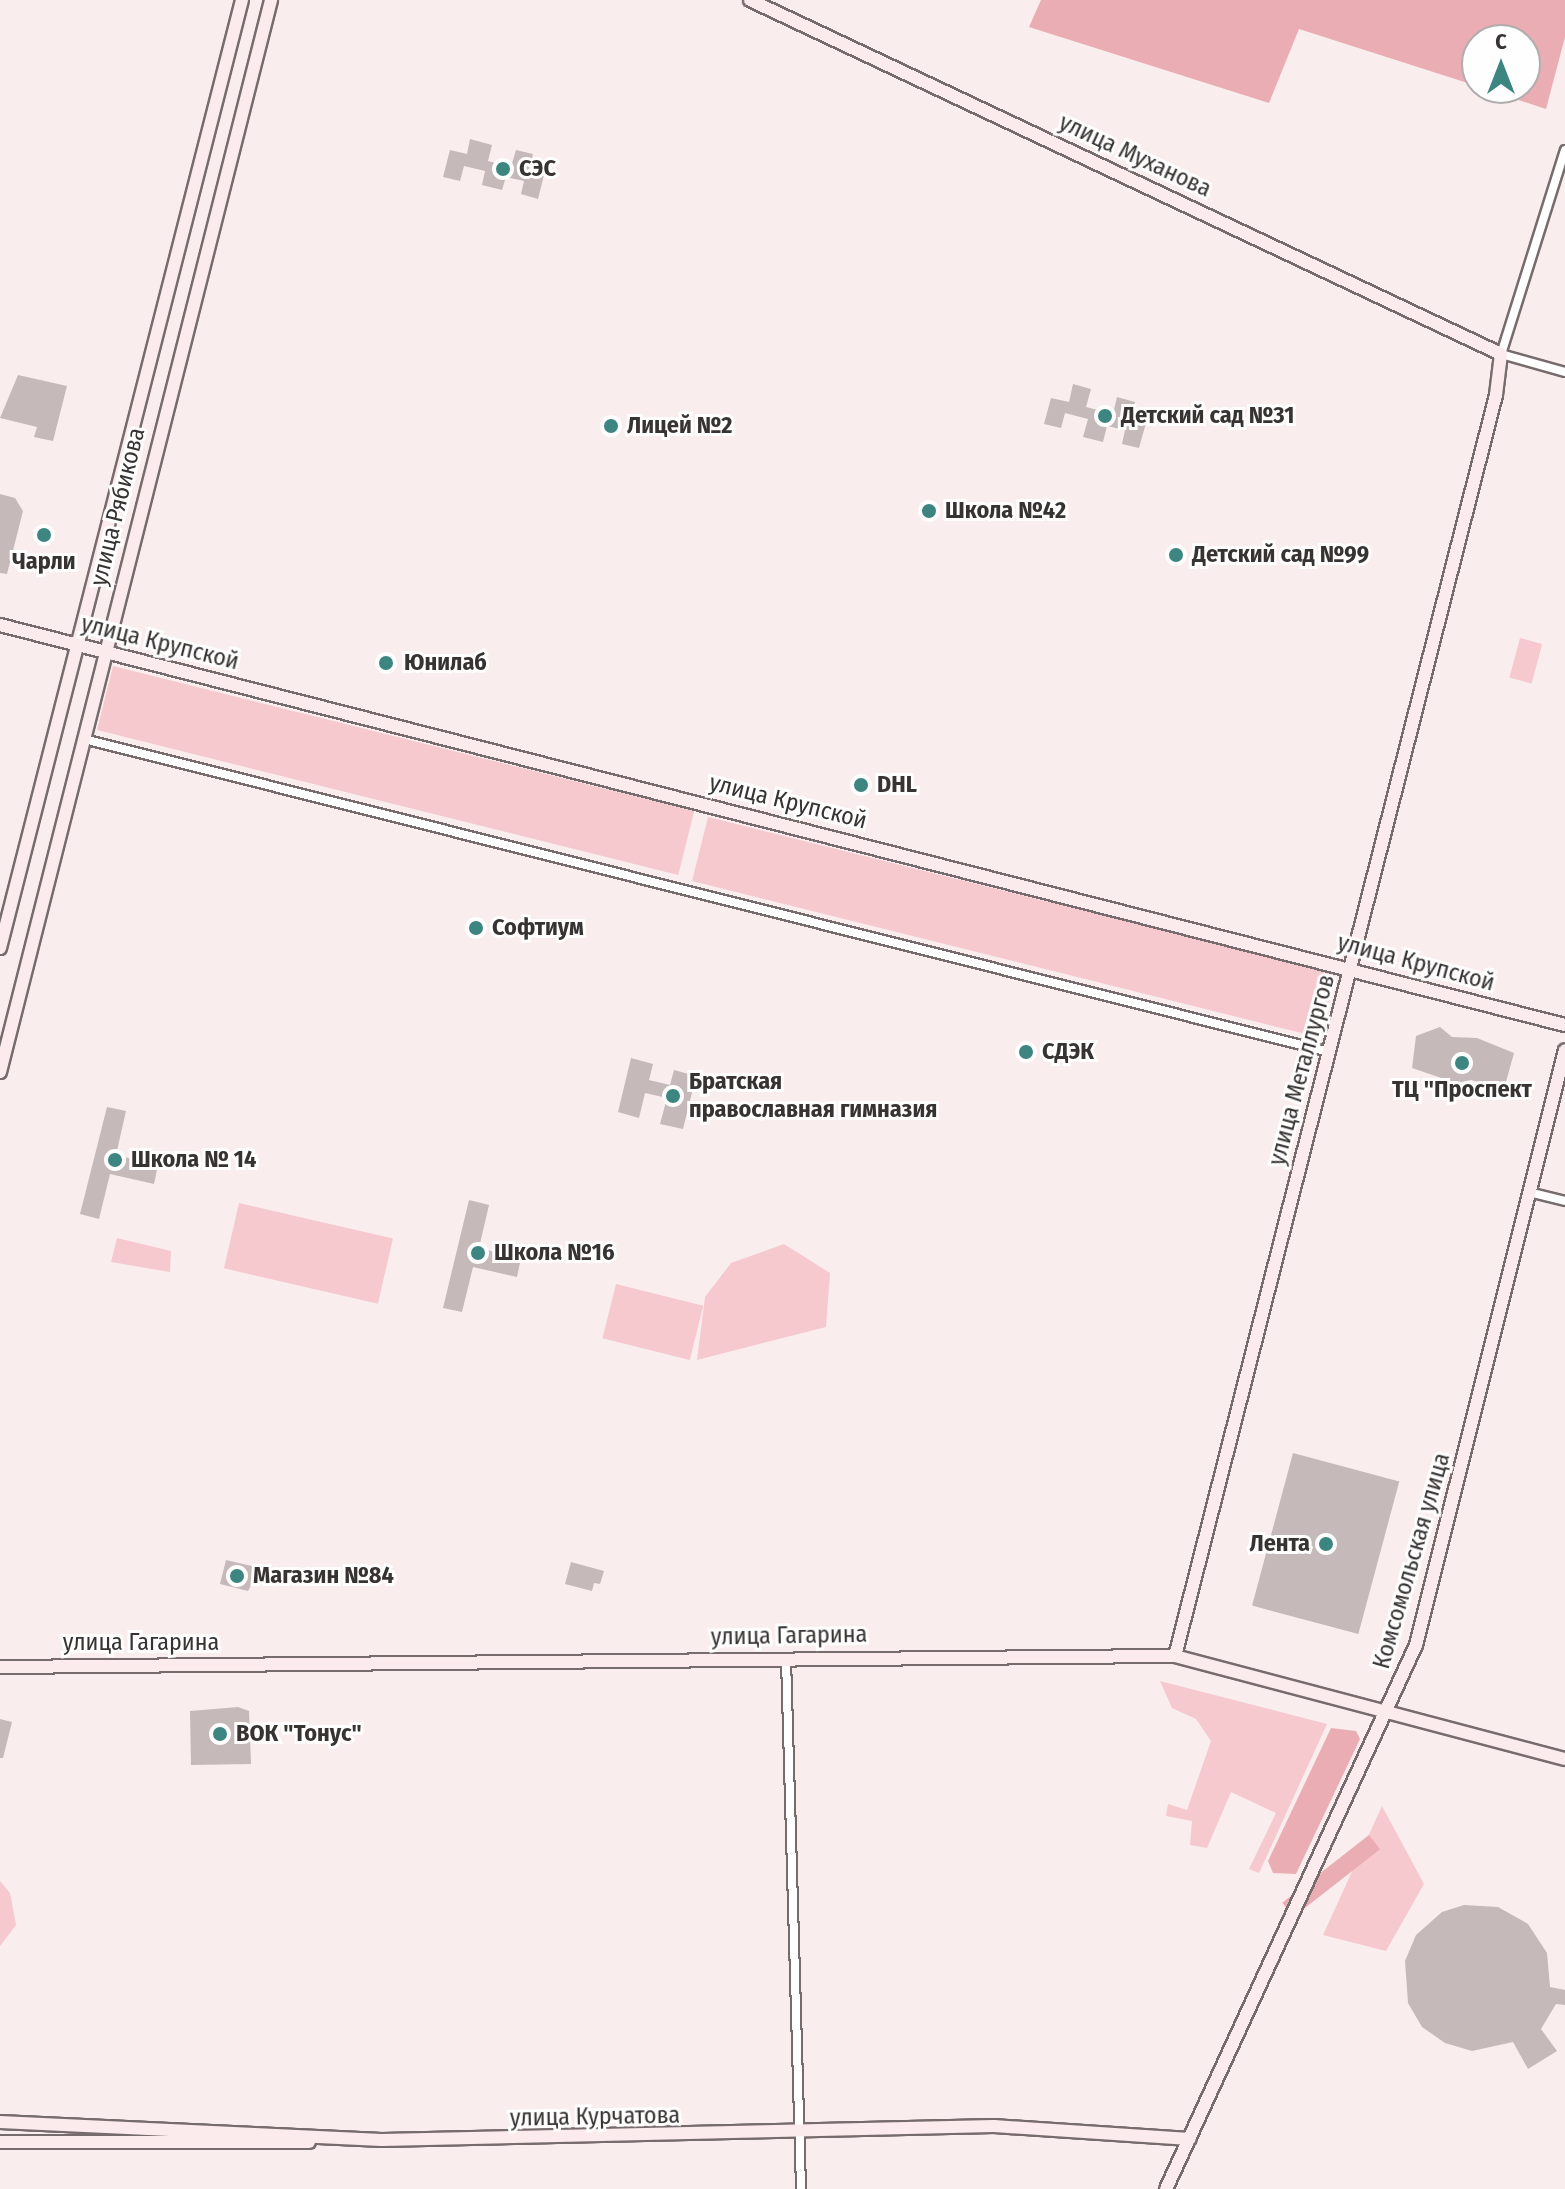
<!DOCTYPE html>
<meta charset="utf-8">
<style>
body{margin:0}
#map{position:relative;width:1565px;height:2189px;overflow:hidden;background:#faedee;font-family:"Fira Sans Condensed",sans-serif}
div>[style]{position:absolute}
.green>*{inset:0;background:#f6c9ce;transform-origin:0 0}
.forest>*{inset:0;background:#ebadb4;transform-origin:0 0}
.building>*{inset:0;background:#c6b9ba;transform-origin:0 0}
.roads{filter:drop-shadow(2px 0 #776c6d) drop-shadow(-2px 0 #776c6d) drop-shadow(0 2px #776c6d) drop-shadow(0 -2px #776c6d)}
.street>*{height:8px;margin:-4px;padding:0 4px;transform-origin:4px;border-radius:4px;background:#fff}
.secondary>*{height:12px;margin:-6px;padding:0 6px;transform-origin:6px;border-radius:6px;background:#fcebed}
.dots>*{width:22px;height:22px;translate:-50% -50%;box-sizing:border-box;border:4px solid #fefefe;border-radius:50%}
span{translate:-50% -50%;white-space:nowrap;text-align:center;line-height:1.15;-webkit-text-stroke:6px #fefefe;paint-order:stroke}
.street-label{font-size:24px;color:#383333}
.poi-label{font-size:24px;color:#383333;font-weight:700}
.left{translate:0 -50%;text-align:left}
.right{translate:-100% -50%;text-align:right}
.north{position:absolute;left:1461px;top:24px;width:80px;height:80px;box-sizing:border-box;background:#fefefe;border:2px solid #afadad;border-radius:50%;rotate:0deg;font-size:22px;font-weight:700;line-height:32px;text-align:center;color:#383333}
.north::after{content:'';display:block;margin:auto;width:28px;height:36px;background:#3d8581;clip-path:polygon(50% 0,100% 100%,50% 72%,0 100%)}
</style>
<div id="map">
<div class="green">
<i style="left:1520px;top:638px;width:23px;height:41px;rotate:15deg"></i>
<i style="left:113px;top:666px;width:599px;height:66px;rotate:14deg"></i>
<i style="left:708px;top:817px;width:647px;height:66px;rotate:14deg"></i>
<i style="left:239px;top:1203px;width:158px;height:67px;rotate:13deg"></i>
<i style="clip-path:polygon(117px 1238px,171px 1251px,170px 1272px,111px 1262px)"></i>
<i style="clip-path:polygon(784px 1244px,830px 1273px,826px 1327px,697px 1360px,705px 1297px,731px 1263px)"></i>
<i style="left:616px;top:1284px;width:90px;height:56px;rotate:14deg"></i>
<i style="clip-path:polygon(1160px 1681px,1327px 1724px,1259px 1873px,1249px 1869px,1276px 1813px,1231px 1792px,1207px 1848px,1190px 1845px,1192px 1821px,1166px 1816px,1168px 1804px,1187px 1810px,1211px 1741px,1196px 1719px,1172px 1708px)"></i>
<i style="clip-path:polygon(1382px 1806px,1424px 1884px,1386px 1951px,1323px 1935px)"></i>
<i style="clip-path:polygon(0 1881px,10px 1893px,16px 1925px,0 1946px)"></i>
</div>
<div class="forest">
<i style="clip-path:polygon(1041px 0,1565px 0,1565px 37px,1546px 109px,1482px 88px,1525px 88px,1525px 40px,1477px 40px,1477px 86px,1299px 29px,1269px 103px,1029px 27px)"></i>
<i style="clip-path:polygon(1331px 1728px,1356px 1731px,1360px 1739px,1296px 1874px,1273px 1873px,1268px 1861px)"></i>
<i style="left:1369px;top:1835px;width:18px;height:110px;rotate:52deg"></i>
</div>
<div class="building">
<i style="clip-path:polygon(470px 139px,492px 145px,488px 161px,511px 167px,516px 150px,533px 154px,529px 171px,544px 175px,538px 199px,521px 194px,524px 181px,506px 177px,502px 190px,482px 185px,485px 171px,464px 166px,460px 181px,443px 177px,450px 150px,467px 154px)"></i>
<i style="clip-path:polygon(18px 375px,67px 386px,53px 441px,34px 437px,37px 427px,0 418px)"></i>
<i style="clip-path:polygon(1073px 384px,1091px 389px,1086px 407px,1113px 414px,1117px 397px,1135px 402px,1131px 419px,1146px 423px,1139px 448px,1122px 444px,1125px 430px,1107px 426px,1103px 442px,1083px 437px,1088px 419px,1065px 413px,1061px 428px,1044px 424px,1051px 398px,1069px 402px)"></i>
<i style="clip-path:polygon(0 494px,15px 498px,23px 511px,7px 574px,0 573px)"></i>
<i style="clip-path:polygon(1440px 1027px,1452px 1037px,1477px 1038px,1514px 1053px,1504px 1089px,1471px 1080px,1456px 1083px,1412px 1068px,1416px 1036px)"></i>
<i style="clip-path:polygon(631px 1058px,653px 1064px,649px 1080px,670px 1085px,674px 1070px,696px 1076px,683px 1129px,660px 1124px,667px 1098px,645px 1093px,639px 1118px,618px 1112px)"></i>
<i style="clip-path:polygon(107px 1107px,126px 1111px,116px 1155px,158px 1165px,154px 1184px,110px 1174px,99px 1219px,80px 1214px)"></i>
<i style="clip-path:polygon(469px 1200px,489px 1205px,479px 1248px,521px 1258px,517px 1277px,473px 1267px,462px 1312px,443px 1308px)"></i>
<i style="left:1293px;top:1453px;width:110px;height:158px;rotate:15deg"></i>
<i style="clip-path:polygon(226px 1560px,260px 1568px,248px 1591px,220px 1584px)"></i>
<i style="clip-path:polygon(571px 1562px,604px 1571px,600px 1584px,594px 1583px,592px 1591px,565px 1584px)"></i>
<i style="clip-path:polygon(238px 1707px,249px 1711px,251px 1764px,191px 1765px,190px 1711px)"></i>
<i style="clip-path:polygon(0 1719px,12px 1722px,3px 1758px,0 1758px)"></i>
<i style="clip-path:polygon(1464px 1905px,1498px 1907px,1528px 1924px,1547px 1953px,1550px 1987px,1565px 1990px,1565px 2005px,1556px 2004px,1541px 2029px,1557px 2051px,1528px 2069px,1513px 2042px,1472px 2051px,1445px 2043px,1422px 2027px,1408px 2003px,1405px 1961px,1416px 1935px,1442px 1912px)"></i>
</div>
<div class="roads">
<div class="street">
<i style="left:1565px;top:150px;width:214px;rotate:107.4deg"></i>
<i style="left:1501px;top:354px;width:66px;rotate:15.7deg"></i>
<i style="left:84px;top:739px;width:1284px;rotate:14.11deg"></i>
<i style="left:1533px;top:1193px;width:33px;rotate:14deg"></i>
<i style="left:786px;top:1658px;width:531px;rotate:88.38deg"></i>
</div>
<div class="secondary">
<i style="left:750px;top:0;width:830px;rotate:25.24deg"></i>
<i style="left:1501px;top:354px;width:41px;rotate:97deg"></i>
<i style="left:1496px;top:395px;width:1301px;rotate:104.28deg"></i>
<i style="left:0;top:625px;width:1615px;rotate:14.34deg"></i>
<i style="left:0;top:948px;width:978px;rotate:-75.68deg"></i>
<i style="left:0;top:1072px;width:1106px;rotate:-75.81deg"></i>
<i style="left:0;top:1667px;width:1175px;rotate:-0.54deg"></i>
<i style="left:1175px;top:1656px;width:403px;rotate:14.8deg"></i>
<i style="left:0;top:2122px;width:382px;rotate:2.7deg"></i>
<i style="left:382px;top:2140px;width:612px;rotate:-1.31deg"></i>
<i style="left:994px;top:2126px;width:196px;rotate:3.8deg"></i>
<i style="left:0;top:2142px;width:309px"></i>
<i style="left:1166px;top:2189px;width:599px;rotate:-65.32deg"></i>
<i style="left:1416px;top:1645px;width:613px;rotate:-75.94deg"></i>
</div>
</div>
<div class="dots">
<i style="left:503px;top:169px;background:#3d8581"></i>
<i style="left:1105px;top:416px;background:#3d8581"></i>
<i style="left:611px;top:426px;background:#3d8581"></i>
<i style="left:929px;top:511px;background:#3d8581"></i>
<i style="left:44px;top:535px;background:#3d8581"></i>
<i style="left:1176px;top:555px;background:#3d8581"></i>
<i style="left:386px;top:663px;background:#3d8581"></i>
<i style="left:861px;top:785px;background:#3d8581"></i>
<i style="left:476px;top:928px;background:#3d8581"></i>
<i style="left:1026px;top:1052px;background:#3d8581"></i>
<i style="left:1462px;top:1063px;background:#3d8581"></i>
<i style="left:673px;top:1096px;background:#3d8581"></i>
<i style="left:115px;top:1160px;background:#3d8581"></i>
<i style="left:478px;top:1253px;background:#3d8581"></i>
<i style="left:1326px;top:1544px;background:#3d8581"></i>
<i style="left:237px;top:1576px;background:#3d8581"></i>
<i style="left:220px;top:1734px;background:#3d8581"></i>
</div>
<div class="street-label">
<span style="left:1135px;top:156px;rotate:25deg">улица Муханова</span>
<span style="left:118px;top:507px;rotate:-76deg">улица Рябикова</span>
<span style="left:160px;top:643px;rotate:14deg">улица Крупской</span>
<span style="left:788px;top:802px;rotate:14deg">улица Крупской</span>
<span style="left:1416px;top:963px;rotate:15deg">улица Крупской</span>
<span style="left:1302px;top:1070px;rotate:-75deg">улица Металлургов</span>
<span style="left:1412px;top:1561px;rotate:-74deg">Комсомольская улица</span>
<span style="left:789px;top:1636px;rotate:-1deg">улица Гагарина</span>
<span style="left:141px;top:1643px">улица Гагарина</span>
<span style="left:595px;top:2117px;rotate:-1deg">улица Курчатова</span>
</div>
<div class="poi-label">
<span class="left" style="left:519px;top:169px">СЭС</span>
<span class="left" style="left:1121px;top:416px">Детский сад №31</span>
<span class="left" style="left:627px;top:426px">Лицей №2</span>
<span class="left" style="left:945px;top:511px">Школа №42</span>
<span class="left" style="left:1192px;top:555px">Детский сад №99</span>
<span style="left:44px;top:562px">Чарли</span>
<span class="left" style="left:404px;top:663px">Юнилаб</span>
<span class="left" style="left:877px;top:785px">DHL</span>
<span class="left" style="left:492px;top:928px">Софтиум</span>
<span class="left" style="left:1042px;top:1052px">СДЭК</span>
<span class="left" style="left:689px;top:1096px">Братская<br>православная гимназия</span>
<span style="left:1462px;top:1090px">ТЦ "Проспект</span>
<span class="left" style="left:131px;top:1160px">Школа № 14</span>
<span class="left" style="left:494px;top:1253px">Школа №16</span>
<span class="right" style="left:1310px;top:1544px">Лента</span>
<span class="left" style="left:253px;top:1576px">Магазин №84</span>
<span class="left" style="left:236px;top:1734px">ВОК "Тонус"</span>
</div>
<div class="north">С</div>
</div>
